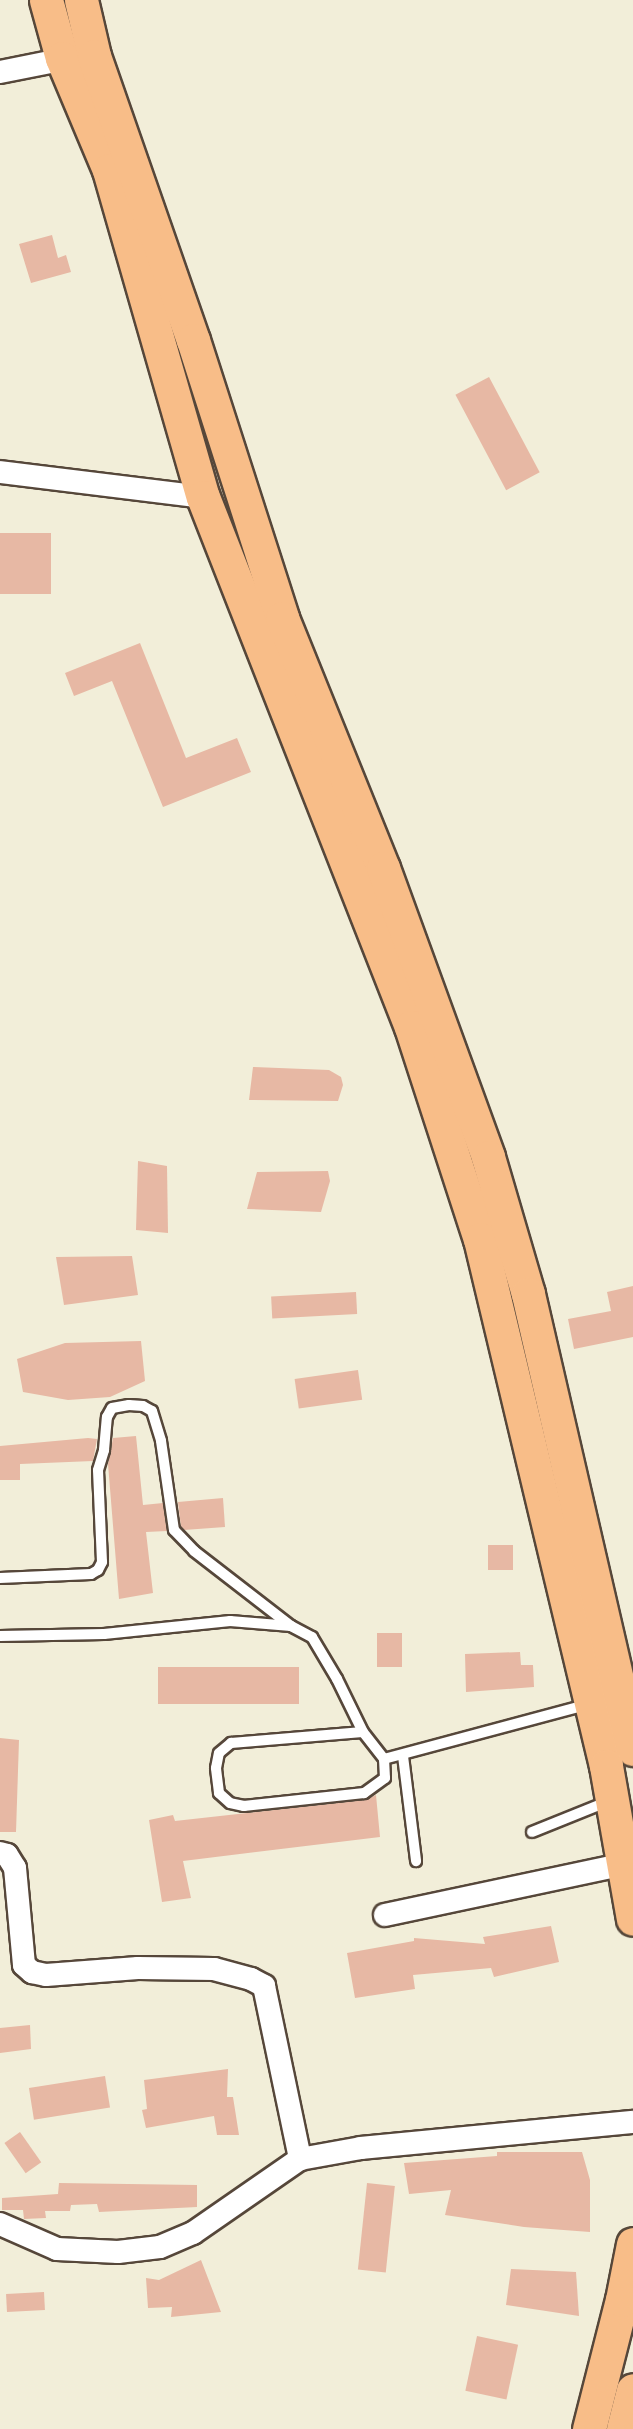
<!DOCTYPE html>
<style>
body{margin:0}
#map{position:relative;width:633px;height:2429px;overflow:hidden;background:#f2eed9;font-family:"Gentium Book Plus",serif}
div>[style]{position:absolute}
.building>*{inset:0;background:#e7b8a4;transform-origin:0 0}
.roads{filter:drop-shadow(2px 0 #56473a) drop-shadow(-2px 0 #56473a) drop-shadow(0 2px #56473a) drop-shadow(0 -2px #56473a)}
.service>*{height:10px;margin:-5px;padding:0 5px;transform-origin:5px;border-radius:5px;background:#fff}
.minor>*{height:22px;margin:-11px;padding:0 11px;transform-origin:11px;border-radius:11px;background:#fff}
.primary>*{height:33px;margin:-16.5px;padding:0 16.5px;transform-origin:16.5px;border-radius:16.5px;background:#f8bd88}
span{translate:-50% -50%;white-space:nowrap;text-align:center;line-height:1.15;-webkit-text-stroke:6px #fdfcf7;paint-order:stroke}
</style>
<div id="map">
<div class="building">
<i style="clip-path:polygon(52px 235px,58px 258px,66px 255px,71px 272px,31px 283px,19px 244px)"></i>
<i style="left:489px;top:377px;width:108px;height:38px;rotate:62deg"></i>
<i style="left:0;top:533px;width:51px;height:61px"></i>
<i style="clip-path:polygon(140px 643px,186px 758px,237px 738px,251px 772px,163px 807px,112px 681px,74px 696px,65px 673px)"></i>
<i style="clip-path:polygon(253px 1067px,329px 1070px,341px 1077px,343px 1085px,338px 1101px,249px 1100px)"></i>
<i style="clip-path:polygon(138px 1161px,167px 1166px,168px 1233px,136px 1230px)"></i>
<i style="clip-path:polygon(328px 1171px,330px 1181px,321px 1212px,247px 1209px,257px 1172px)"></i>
<i style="clip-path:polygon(132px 1256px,138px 1295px,64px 1305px,56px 1257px)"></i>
<i style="clip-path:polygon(633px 1286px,633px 1337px,574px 1349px,568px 1319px,611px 1311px,607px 1292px)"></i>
<i style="left:356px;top:1292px;width:22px;height:85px;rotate:87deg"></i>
<i style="clip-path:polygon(141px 1341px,145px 1381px,110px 1397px,68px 1400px,23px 1392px,17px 1359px,65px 1343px)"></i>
<i style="left:358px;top:1370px;width:30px;height:64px;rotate:82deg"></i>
<i style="clip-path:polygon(136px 1436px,143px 1505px,163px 1503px,167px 1531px,146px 1532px,153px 1593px,119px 1599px,108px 1464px,113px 1438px)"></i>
<i style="clip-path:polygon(88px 1438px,97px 1439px,93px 1461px,20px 1464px,20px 1480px,0 1480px,0 1446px)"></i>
<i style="clip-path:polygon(223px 1498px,225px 1527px,184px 1530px,181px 1527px,178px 1502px)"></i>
<i style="left:513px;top:1545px;width:25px;height:25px;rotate:90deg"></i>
<i style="left:377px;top:1633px;width:25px;height:34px"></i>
<i style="clip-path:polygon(520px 1652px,521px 1665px,533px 1665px,534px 1687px,466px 1692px,465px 1654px)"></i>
<i style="left:299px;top:1667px;width:37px;height:141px;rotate:90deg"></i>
<i style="clip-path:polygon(0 1738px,19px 1740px,16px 1832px,0 1832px)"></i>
<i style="clip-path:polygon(376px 1795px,380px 1837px,183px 1861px,191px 1898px,162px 1902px,149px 1820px,173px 1815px,175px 1821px,365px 1800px)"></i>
<i style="clip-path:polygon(551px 1926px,559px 1962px,494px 1977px,491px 1968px,413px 1975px,415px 1989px,355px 1998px,347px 1953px,414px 1941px,414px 1938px,485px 1944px,483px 1937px)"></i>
<i style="clip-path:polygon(30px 2025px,31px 2049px,0 2053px,0 2028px)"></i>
<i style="clip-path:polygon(228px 2069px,227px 2097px,233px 2097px,239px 2135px,217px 2135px,214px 2116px,146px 2128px,142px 2110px,147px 2109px,144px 2080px)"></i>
<i style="left:105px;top:2076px;width:32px;height:77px;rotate:81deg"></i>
<i style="left:20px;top:2132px;width:37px;height:19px;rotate:55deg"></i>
<i style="clip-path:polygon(497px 2152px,582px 2152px,590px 2180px,590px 2232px,524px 2227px,445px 2215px,451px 2190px,409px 2194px,404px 2163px,497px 2156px)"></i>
<i style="clip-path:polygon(59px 2183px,197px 2185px,197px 2207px,99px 2212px,97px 2204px,71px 2205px,70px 2211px,45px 2211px,46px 2218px,24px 2219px,23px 2210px,2px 2210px,2px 2198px,58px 2194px)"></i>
<i style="left:367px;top:2183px;width:28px;height:87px;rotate:6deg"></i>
<i style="clip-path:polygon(201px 2260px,221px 2312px,171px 2317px,172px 2307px,148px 2308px,146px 2278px,159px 2280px)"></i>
<i style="clip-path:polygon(511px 2269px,576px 2272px,579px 2316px,506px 2305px)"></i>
<i style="left:44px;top:2292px;width:18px;height:38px;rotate:87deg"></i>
<i style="left:477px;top:2336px;width:42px;height:56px;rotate:12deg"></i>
</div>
<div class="roads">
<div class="service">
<i style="left:0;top:1578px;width:91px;rotate:-2.5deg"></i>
<i style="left:91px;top:1574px;width:8px;rotate:-30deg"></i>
<i style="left:98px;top:1570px;width:9px;rotate:-63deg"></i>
<i style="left:102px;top:1562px;width:92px;rotate:-92.5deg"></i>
<i style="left:98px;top:1470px;width:21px;rotate:-73deg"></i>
<i style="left:104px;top:1450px;width:33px;rotate:-85deg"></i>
<i style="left:107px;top:1417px;width:10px;rotate:-61deg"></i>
<i style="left:112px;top:1408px;width:17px;rotate:-10deg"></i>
<i style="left:129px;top:1405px;width:14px;rotate:4deg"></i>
<i style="left:143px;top:1406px;width:10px;rotate:29deg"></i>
<i style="left:152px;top:1411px;width:31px;rotate:73deg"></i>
<i style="left:161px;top:1441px;width:90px;rotate:81.7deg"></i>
<i style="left:174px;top:1530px;width:29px;rotate:46deg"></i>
<i style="left:194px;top:1551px;width:123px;rotate:37.7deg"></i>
<i style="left:291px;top:1626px;width:24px;rotate:28deg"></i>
<i style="left:312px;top:1637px;width:49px;rotate:59.2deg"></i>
<i style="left:337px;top:1679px;width:59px;rotate:63.9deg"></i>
<i style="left:363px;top:1732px;width:34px;rotate:52deg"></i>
<i style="left:384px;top:1759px;width:19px;rotate:87deg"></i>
<i style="left:385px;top:1778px;width:26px;rotate:144deg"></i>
<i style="left:364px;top:1793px;width:121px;rotate:173.8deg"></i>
<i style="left:244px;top:1806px;width:14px;rotate:-168deg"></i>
<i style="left:230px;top:1803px;width:15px;rotate:-138deg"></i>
<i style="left:219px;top:1793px;width:25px;rotate:-97deg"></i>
<i style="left:216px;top:1768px;width:15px;rotate:-79deg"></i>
<i style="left:219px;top:1753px;width:16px;rotate:-40deg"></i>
<i style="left:231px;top:1743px;width:132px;rotate:-4.8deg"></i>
<i style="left:0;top:1636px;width:104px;rotate:-1.1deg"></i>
<i style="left:104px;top:1634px;width:127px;rotate:-5.9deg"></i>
<i style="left:230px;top:1621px;width:61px;rotate:4.7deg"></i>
<i style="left:403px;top:1756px;width:106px;rotate:82.9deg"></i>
<i style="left:384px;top:1759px;width:212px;rotate:-15deg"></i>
<i style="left:532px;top:1832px;width:83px;rotate:-21.9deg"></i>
</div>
<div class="minor">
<i style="left:0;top:72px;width:76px;rotate:-11.3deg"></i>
<i style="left:0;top:472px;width:205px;rotate:7deg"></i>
<i style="left:0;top:1853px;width:7px;rotate:16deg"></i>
<i style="left:7px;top:1855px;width:15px;rotate:58deg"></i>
<i style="left:15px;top:1868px;width:97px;rotate:84.7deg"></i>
<i style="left:24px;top:1965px;width:11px;rotate:41deg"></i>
<i style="left:32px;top:1972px;width:14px;rotate:12deg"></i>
<i style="left:46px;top:1975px;width:92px;rotate:-4.4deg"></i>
<i style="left:138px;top:1968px;width:76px;rotate:0.8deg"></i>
<i style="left:214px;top:1969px;width:38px;rotate:15deg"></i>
<i style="left:251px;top:1979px;width:15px;rotate:28deg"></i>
<i style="left:264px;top:1986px;width:177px;rotate:78.2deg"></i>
<i style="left:385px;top:1915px;width:244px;rotate:-12deg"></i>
<i style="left:0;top:2224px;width:62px;rotate:23.7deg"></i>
<i style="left:57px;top:2249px;width:61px;rotate:2.8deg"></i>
<i style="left:118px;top:2252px;width:42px;rotate:-6.8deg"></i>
<i style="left:160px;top:2247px;width:36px;rotate:-23deg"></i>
<i style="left:193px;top:2233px;width:130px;rotate:-34.7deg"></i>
<i style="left:300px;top:2159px;width:62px;rotate:-10.2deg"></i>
<i style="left:361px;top:2148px;width:273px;rotate:-5.5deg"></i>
</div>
<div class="primary">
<i style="left:46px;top:0;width:60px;rotate:74.6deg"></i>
<i style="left:62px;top:58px;width:121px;rotate:67.2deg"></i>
<i style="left:109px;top:170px;width:340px;rotate:74deg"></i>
<i style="left:203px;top:497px;width:569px;rotate:68.57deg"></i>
<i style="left:411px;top:1027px;width:223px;rotate:72deg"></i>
<i style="left:480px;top:1239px;width:542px;rotate:76.55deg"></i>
<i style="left:606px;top:1766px;width:155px;rotate:80deg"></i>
<i style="left:81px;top:0;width:57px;rotate:76.9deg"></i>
<i style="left:94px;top:56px;width:301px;rotate:70.8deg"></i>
<i style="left:193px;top:340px;width:292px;rotate:72.2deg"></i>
<i style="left:282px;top:618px;width:270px;rotate:68deg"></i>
<i style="left:383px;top:868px;width:307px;rotate:70deg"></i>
<i style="left:488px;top:1157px;width:143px;rotate:73.7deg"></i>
<i style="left:528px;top:1294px;width:467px;rotate:77deg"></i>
<i style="left:589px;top:2429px;width:133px;rotate:-75.7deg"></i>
<i style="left:622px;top:2300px;width:57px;rotate:-78.9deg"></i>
<i style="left:623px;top:2429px;width:40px;rotate:-75.6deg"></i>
</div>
</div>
</div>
